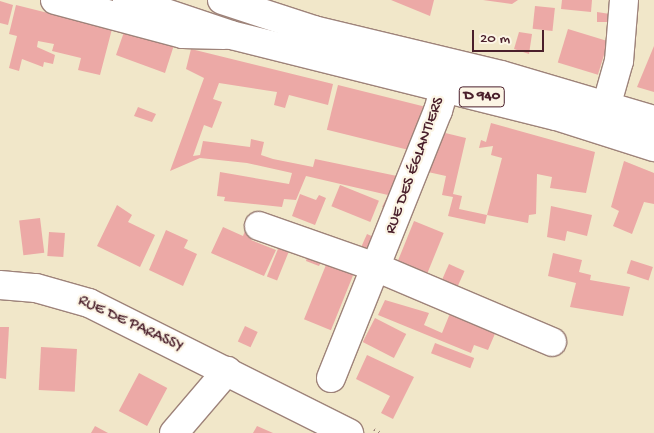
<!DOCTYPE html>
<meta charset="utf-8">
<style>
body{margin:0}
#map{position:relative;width:654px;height:433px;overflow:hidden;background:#f1e7c9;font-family:"Gochi Hand",sans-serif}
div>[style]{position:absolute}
.building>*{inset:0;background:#eca9a6;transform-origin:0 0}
.path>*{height:3px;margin-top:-1.5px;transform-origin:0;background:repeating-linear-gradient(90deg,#9e837a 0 1px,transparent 0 5px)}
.roads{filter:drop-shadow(1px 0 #9e837a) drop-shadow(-1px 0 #9e837a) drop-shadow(0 1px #9e837a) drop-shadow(0 -1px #9e837a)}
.minor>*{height:28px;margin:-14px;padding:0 14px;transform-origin:14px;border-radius:14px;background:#fff}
.major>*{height:28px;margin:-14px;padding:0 14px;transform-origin:14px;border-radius:14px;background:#fff}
span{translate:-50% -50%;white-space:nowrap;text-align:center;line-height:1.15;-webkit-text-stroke:4.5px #fcf5e5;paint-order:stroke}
.shield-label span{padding:1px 4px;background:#fcf5e5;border:1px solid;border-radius:4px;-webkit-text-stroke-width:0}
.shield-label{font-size:15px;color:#4a1f2b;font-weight:700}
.street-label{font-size:16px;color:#4a1f2b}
.scale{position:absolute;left:472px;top:30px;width:72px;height:22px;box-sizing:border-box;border:2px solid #4a1f2b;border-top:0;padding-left:6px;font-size:15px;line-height:18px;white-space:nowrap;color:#4a1f2b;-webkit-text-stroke:4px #fcf5e5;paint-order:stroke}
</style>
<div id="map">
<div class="building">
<i style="clip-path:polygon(391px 0,434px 0,430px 16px)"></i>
<i style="clip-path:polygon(483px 0,518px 0,512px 4px)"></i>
<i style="clip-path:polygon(562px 0,592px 0,591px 12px,561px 9px)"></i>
<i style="clip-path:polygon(0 1px,13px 5px,8px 25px,0 23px)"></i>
<i style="clip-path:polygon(16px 5px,112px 29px,100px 75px,78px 70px,81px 58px,52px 51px,54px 44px,38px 41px,37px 47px,55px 55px,53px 64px,44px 62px,43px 67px,22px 59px,19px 71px,9px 68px,17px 36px,9px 34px)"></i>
<i style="left:535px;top:6px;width:20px;height:23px;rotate:6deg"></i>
<i style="clip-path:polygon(597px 12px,610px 14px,609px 22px,597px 22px)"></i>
<i style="left:568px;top:29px;width:42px;height:35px;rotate:17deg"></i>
<i style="clip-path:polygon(124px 32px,174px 45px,165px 73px,116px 55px)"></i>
<i style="clip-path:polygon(519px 32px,532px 34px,529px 54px,514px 49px)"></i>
<i style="clip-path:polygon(654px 46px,654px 92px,637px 87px)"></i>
<i style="clip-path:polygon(191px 49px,333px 84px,328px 105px,289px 95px,285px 108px,274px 105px,277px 92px,219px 83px,213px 99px,222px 102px,212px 128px,204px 125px,193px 156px,200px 155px,203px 141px,250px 147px,251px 139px,264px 142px,261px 155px,273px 159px,313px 167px,315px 159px,397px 176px,390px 211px,382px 207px,388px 195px,306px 176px,296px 200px,284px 199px,282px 207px,224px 201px,225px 197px,217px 196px,220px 172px,289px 184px,292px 173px,247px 163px,200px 158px,170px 171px,204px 78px,186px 69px)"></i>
<i style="left:338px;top:85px;width:97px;height:46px;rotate:14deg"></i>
<i style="clip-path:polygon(138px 107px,156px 114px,152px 122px,134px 116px)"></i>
<i style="clip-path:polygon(491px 123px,595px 152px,586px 193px,550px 188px,552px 177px,537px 174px,536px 214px,529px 215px,528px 223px,487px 215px,502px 158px,491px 155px,493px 146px,479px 148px,481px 140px,486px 142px)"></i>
<i style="clip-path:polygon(437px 131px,466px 138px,453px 194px,462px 196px,459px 209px,487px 215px,485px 224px,448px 216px,453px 197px,442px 195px,446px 176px,428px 172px)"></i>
<i style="clip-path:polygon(624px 161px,654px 173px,654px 204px,644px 202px,632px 234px,613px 226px,619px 211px,611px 207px)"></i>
<i style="left:340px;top:185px;width:42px;height:23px;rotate:22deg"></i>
<i style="clip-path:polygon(300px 194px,316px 200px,319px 195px,326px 198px,315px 225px,292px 216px)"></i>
<i style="clip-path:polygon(117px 205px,132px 215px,128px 222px,155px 235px,140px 267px,97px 246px)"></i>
<i style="clip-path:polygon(551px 206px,592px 215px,587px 236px,567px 231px,565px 241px,547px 237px)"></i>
<i style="left:40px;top:218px;width:35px;height:21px;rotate:83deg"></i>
<i style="left:414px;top:221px;width:32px;height:43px;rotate:22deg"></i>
<i style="clip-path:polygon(223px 227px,243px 236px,245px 231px,254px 235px,251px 240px,276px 250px,264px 276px,211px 253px)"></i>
<i style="clip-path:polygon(166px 230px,188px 240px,184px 248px,197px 254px,183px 286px,149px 270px)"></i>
<i style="left:49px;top:232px;width:16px;height:24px;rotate:4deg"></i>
<i style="left:367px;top:234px;width:12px;height:17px;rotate:24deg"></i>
<i style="left:280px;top:244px;width:11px;height:35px;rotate:22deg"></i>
<i style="clip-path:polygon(553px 253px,582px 260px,579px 272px,591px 275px,590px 280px,630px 287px,623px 316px,570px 307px,576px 283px,548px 276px)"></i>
<i style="clip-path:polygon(307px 257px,323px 258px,319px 266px,306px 261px)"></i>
<i style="left:328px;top:260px;width:29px;height:64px;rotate:22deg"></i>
<i style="left:631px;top:260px;width:23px;height:14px;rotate:18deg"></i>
<i style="left:449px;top:264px;width:17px;height:21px;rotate:24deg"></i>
<i style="clip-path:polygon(385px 300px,429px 313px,424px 325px,442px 333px,451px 311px,497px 329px,488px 350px,474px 345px,471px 353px,378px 315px)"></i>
<i style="left:375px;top:318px;width:35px;height:27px;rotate:27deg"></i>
<i style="left:245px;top:326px;width:14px;height:17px;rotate:25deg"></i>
<i style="clip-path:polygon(0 327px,9px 327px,6px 379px,0 378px)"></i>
<i style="left:435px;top:343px;width:42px;height:11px;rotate:21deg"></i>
<i style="left:41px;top:347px;width:36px;height:43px;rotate:3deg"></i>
<i style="clip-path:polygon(367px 355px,414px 377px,393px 419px,381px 413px,390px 396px,356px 379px)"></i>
<i style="left:139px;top:373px;width:32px;height:43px;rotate:28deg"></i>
<i style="clip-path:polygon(95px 426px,108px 433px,91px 433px)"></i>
<i style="clip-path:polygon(257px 426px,273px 433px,253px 433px)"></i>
</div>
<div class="path">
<i style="left:374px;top:429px;width:8px;rotate:30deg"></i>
</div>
<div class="roads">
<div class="minor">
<i style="left:55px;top:0;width:132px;rotate:14.9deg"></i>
<i style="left:183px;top:34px;width:41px;rotate:1.4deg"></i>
<i style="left:600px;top:128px;width:70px;rotate:-74.2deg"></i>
<i style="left:619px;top:61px;width:61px;rotate:-85.3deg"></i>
<i style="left:259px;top:226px;width:126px;rotate:19.4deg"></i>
<i style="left:378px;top:268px;width:189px;rotate:23deg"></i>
<i style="left:0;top:285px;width:36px;rotate:5deg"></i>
<i style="left:36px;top:288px;width:55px;rotate:15.8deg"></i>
<i style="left:89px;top:303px;width:291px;rotate:26.6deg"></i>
<i style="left:331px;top:378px;width:288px;rotate:-68.2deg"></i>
<i style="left:438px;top:111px;width:48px;rotate:-74.2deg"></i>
<i style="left:174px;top:433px;width:82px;rotate:-49.5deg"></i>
</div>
<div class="major">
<i style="left:127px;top:0;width:110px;rotate:18.6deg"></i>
<i style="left:231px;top:35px;width:335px;rotate:14deg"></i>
<i style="left:556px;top:116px;width:103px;rotate:17.6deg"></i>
<i style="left:222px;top:0;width:97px;rotate:18.1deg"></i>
<i style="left:314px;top:30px;width:192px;rotate:13.5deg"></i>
<i style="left:501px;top:75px;width:159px;rotate:16.4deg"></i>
</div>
</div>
<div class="shield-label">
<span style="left:482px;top:97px">D 940</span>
</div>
<div class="street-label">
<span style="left:416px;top:166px;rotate:-70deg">RUE DES ÉGLANTIERS</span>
<span style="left:130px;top:325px;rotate:25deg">RUE DE PARASSY</span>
</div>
<div class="scale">20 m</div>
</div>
